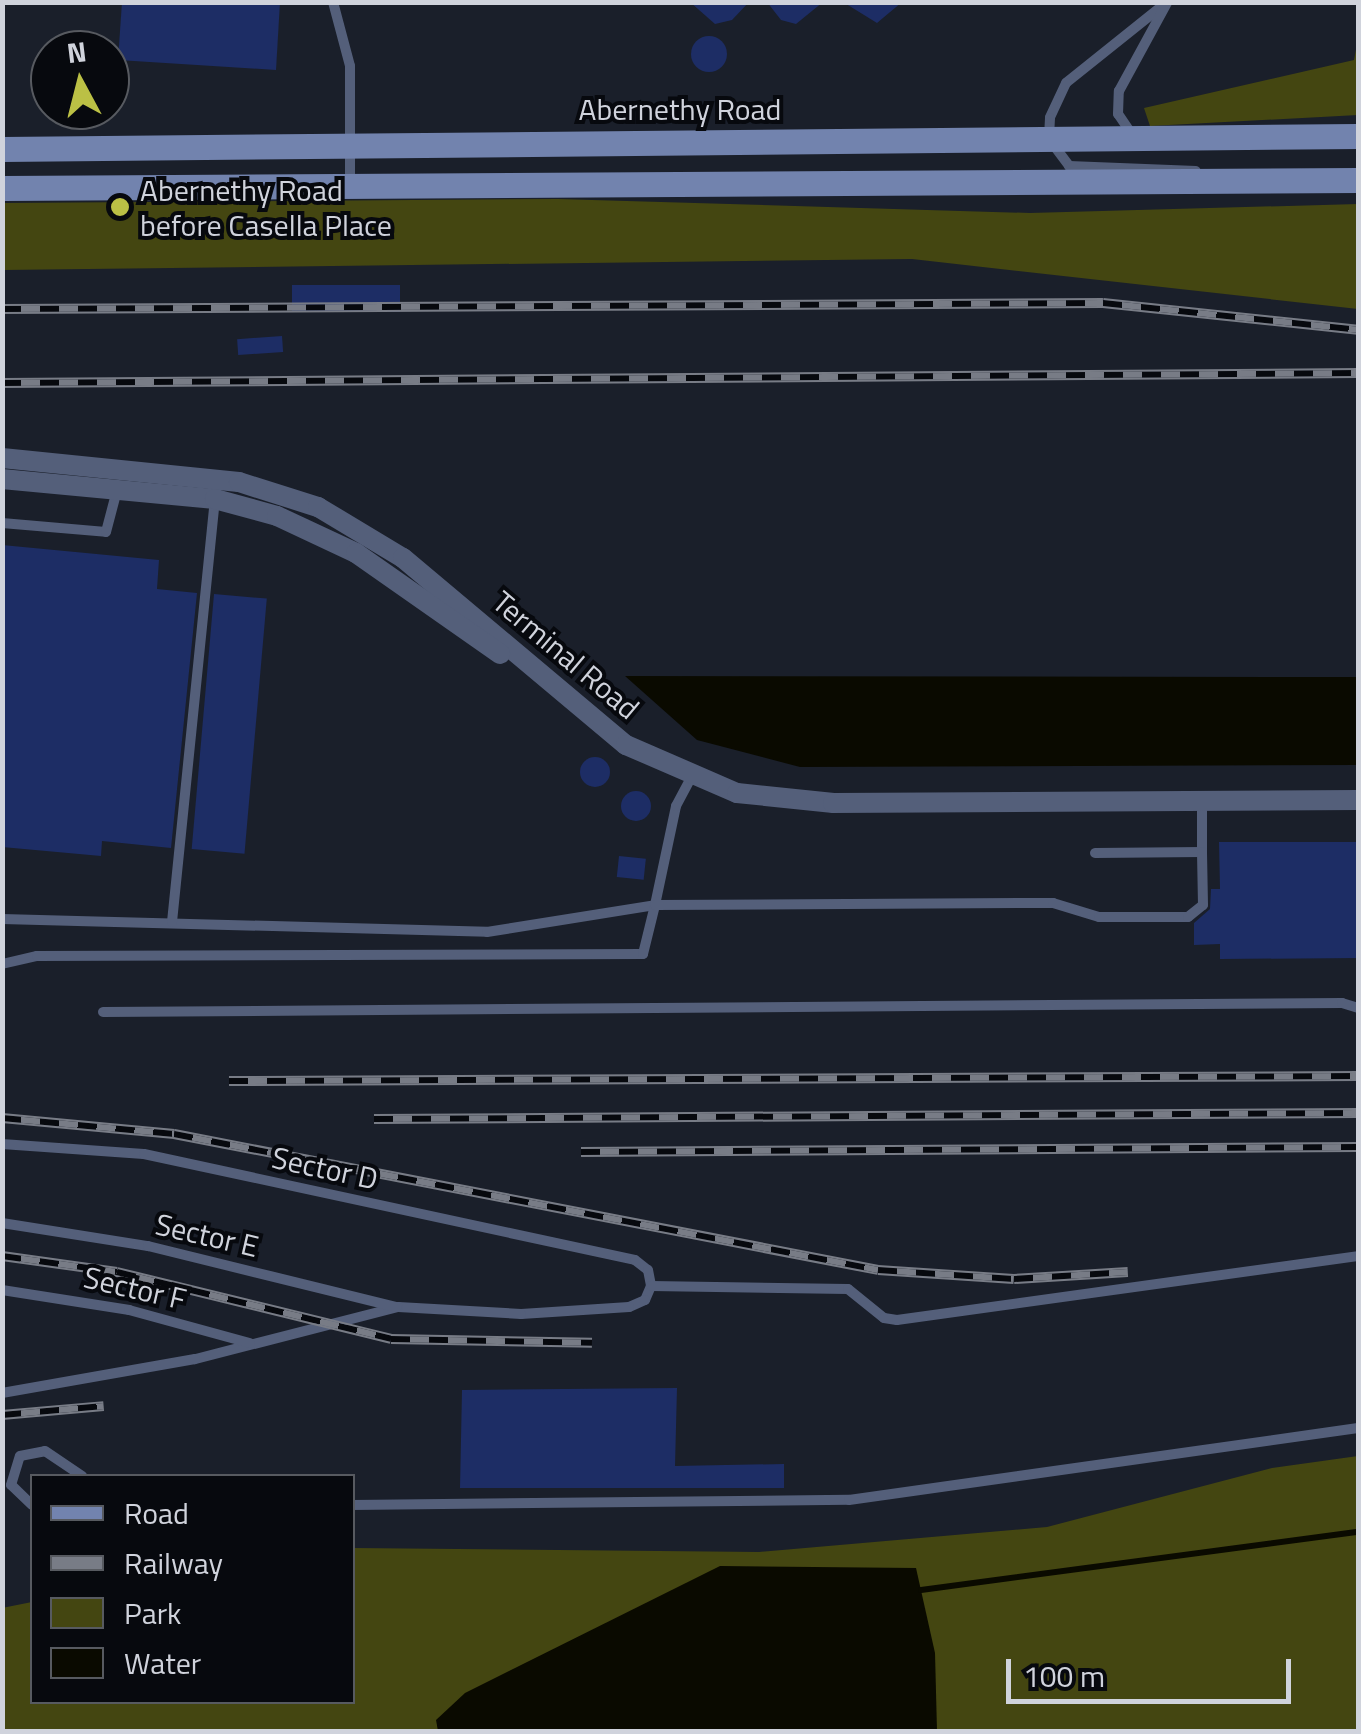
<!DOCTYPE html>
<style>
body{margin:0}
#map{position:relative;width:1361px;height:1734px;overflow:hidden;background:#1a1f2a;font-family:"Titillium Web",sans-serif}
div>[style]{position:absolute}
.green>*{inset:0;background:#444611}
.water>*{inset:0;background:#0a0a00}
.stream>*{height:6px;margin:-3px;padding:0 3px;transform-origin:3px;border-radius:3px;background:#0a0a00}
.building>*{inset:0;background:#1d2d65;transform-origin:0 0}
.round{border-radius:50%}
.service>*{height:10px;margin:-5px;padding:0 5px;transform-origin:5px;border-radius:5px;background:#545f7a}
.minor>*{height:20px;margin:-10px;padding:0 10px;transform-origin:10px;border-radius:10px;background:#545f7a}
.secondary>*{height:25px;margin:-12.5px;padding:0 12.5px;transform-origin:12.5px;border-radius:12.5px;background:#7283ae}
.rail>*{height:10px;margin-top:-5px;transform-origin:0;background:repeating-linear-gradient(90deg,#07090e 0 19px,#787c86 0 38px);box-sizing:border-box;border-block:2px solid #787c86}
.dots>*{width:28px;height:28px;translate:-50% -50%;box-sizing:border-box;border:5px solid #07090e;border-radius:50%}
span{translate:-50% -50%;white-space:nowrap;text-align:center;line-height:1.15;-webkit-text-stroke:8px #07090e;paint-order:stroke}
.street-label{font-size:30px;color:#d0d3dc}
.poi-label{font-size:30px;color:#d0d3dc}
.left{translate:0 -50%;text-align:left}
.frame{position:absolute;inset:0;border:5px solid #d0d3dc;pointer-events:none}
.legend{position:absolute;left:30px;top:1474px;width:325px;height:230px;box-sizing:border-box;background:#07090e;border:2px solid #575a60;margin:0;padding:12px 18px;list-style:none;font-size:30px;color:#d0d3dc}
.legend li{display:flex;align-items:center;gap:20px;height:50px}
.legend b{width:50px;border:2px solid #575a60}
.north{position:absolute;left:30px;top:30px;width:100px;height:100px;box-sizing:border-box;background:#07090e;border:2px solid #575a60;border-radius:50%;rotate:353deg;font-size:28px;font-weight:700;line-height:40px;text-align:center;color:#d0d3dc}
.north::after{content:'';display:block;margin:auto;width:35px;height:45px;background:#bbc045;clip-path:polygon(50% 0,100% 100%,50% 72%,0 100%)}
.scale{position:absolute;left:1006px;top:1659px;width:285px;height:45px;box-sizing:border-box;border:5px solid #d0d3dc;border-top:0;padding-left:12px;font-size:30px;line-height:35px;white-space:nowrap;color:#d0d3dc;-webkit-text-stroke:8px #07090e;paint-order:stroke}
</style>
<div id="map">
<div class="green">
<i style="clip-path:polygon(1358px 39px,1358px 115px,1150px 126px,1144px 108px,1354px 60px)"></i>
<i style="clip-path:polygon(558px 199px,1030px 213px,1358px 204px,1358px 309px,912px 259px,3px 270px,3px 203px)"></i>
<i style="clip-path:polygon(1358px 1456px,1358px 1731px,3px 1731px,2px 1608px,32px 1602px,32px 1702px,352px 1702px,353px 1548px,759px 1552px,1047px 1527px,1272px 1468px)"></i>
</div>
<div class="water">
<i style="clip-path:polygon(625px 676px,1358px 677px,1358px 765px,800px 767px,697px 740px)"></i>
<i style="clip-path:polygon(720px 1566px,916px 1568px,935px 1653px,937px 1731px,438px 1731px,436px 1720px,465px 1693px)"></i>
</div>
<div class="stream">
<i style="left:921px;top:1590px;width:441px;rotate:-7.6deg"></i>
</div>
<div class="building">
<i style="clip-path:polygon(122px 2px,280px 2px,276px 70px,118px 60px)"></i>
<i style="clip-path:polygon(690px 2px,749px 2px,732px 20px,715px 24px)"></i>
<i style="clip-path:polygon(767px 2px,823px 2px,796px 24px,781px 20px)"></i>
<i style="clip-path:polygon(843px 2px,902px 2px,877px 23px)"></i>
<i class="round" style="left:691px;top:36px;width:36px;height:36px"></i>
<i style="left:400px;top:285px;width:27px;height:108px;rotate:90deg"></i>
<i style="left:282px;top:336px;width:16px;height:45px;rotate:86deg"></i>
<i style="clip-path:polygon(2px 545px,159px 560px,157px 589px,197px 593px,171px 848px,102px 841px,101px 856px,2px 847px)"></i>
<i style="left:214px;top:594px;width:53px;height:256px;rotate:5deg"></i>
<i class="round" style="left:580px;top:757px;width:30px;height:30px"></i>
<i class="round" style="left:621px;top:791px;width:30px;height:30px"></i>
<i style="clip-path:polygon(1219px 842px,1358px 842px,1358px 958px,1220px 959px,1220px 944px,1194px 945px,1194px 923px,1210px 909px,1211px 889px,1220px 889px)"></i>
<i style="left:619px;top:856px;width:27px;height:21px;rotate:6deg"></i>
<i style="clip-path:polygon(677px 1388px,675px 1466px,784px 1464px,784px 1488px,460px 1488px,462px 1390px)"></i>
</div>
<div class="service">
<i style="left:333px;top:2px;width:66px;rotate:75.1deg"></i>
<i style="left:350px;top:66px;width:118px;rotate:90deg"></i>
<i style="left:1167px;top:2px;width:129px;rotate:141.3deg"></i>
<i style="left:1066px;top:83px;width:38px;rotate:115deg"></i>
<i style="left:1050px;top:118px;width:21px;rotate:93deg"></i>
<i style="left:1049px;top:139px;width:34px;rotate:53deg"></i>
<i style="left:1069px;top:166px;width:127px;rotate:2.3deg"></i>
<i style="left:1131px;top:133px;width:23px;rotate:-124deg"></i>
<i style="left:1118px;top:114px;width:23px;rotate:-88deg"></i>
<i style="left:1119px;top:91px;width:100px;rotate:-61.4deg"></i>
<i style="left:2px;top:523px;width:104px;rotate:4.9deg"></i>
<i style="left:106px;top:532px;width:43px;rotate:-75.3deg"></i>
<i style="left:1095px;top:853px;width:107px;rotate:-0.5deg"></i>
<i style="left:1202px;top:852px;width:51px;rotate:-90deg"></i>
<i style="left:2px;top:919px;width:485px;rotate:1.5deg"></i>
<i style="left:487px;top:932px;width:170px;rotate:-9.1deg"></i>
<i style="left:655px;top:905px;width:101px;rotate:-78deg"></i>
<i style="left:676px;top:806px;width:32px;rotate:-62deg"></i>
<i style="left:172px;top:922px;width:425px;rotate:-84.2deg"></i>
<i style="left:2px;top:964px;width:36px;rotate:-13deg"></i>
<i style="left:37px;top:956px;width:606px;rotate:-0.19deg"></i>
<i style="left:643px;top:954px;width:50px;rotate:-76.2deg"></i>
<i style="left:655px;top:905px;width:398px;rotate:-0.3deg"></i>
<i style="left:1053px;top:903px;width:48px;rotate:16.9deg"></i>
<i style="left:1099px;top:917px;width:89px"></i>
<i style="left:1188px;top:917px;width:19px;rotate:-39deg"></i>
<i style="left:1203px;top:905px;width:53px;rotate:-91.1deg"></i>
<i style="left:103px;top:1012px;width:1239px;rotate:-0.42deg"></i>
<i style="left:1342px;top:1003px;width:17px;rotate:17deg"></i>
<i style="left:2px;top:1144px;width:142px;rotate:4deg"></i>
<i style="left:144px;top:1154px;width:502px;rotate:12.18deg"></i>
<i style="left:635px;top:1260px;width:16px;rotate:38deg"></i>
<i style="left:648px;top:1270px;width:16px;rotate:79deg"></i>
<i style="left:651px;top:1286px;width:15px;rotate:113deg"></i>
<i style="left:645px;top:1300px;width:17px;rotate:156deg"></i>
<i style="left:629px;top:1307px;width:108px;rotate:176.3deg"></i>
<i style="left:521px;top:1314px;width:123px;rotate:-176.7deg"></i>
<i style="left:398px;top:1307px;width:210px;rotate:165.6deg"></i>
<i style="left:195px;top:1359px;width:196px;rotate:170deg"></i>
<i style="left:2px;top:1223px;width:148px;rotate:9deg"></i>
<i style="left:148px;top:1246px;width:256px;rotate:13.8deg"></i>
<i style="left:651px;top:1286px;width:197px;rotate:0.9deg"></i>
<i style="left:848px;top:1289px;width:46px;rotate:38.9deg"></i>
<i style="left:884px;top:1318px;width:13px;rotate:9deg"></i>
<i style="left:897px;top:1320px;width:465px;rotate:-7.9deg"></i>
<i style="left:2px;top:1290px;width:129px;rotate:8.9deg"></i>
<i style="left:129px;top:1310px;width:125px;rotate:15.3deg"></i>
<i style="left:32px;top:1505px;width:29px;rotate:-136deg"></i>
<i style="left:11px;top:1485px;width:30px;rotate:-73deg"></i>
<i style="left:20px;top:1456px;width:25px;rotate:-11deg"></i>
<i style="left:45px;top:1451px;width:45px;rotate:34deg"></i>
<i style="left:352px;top:1505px;width:497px;rotate:-0.6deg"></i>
<i style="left:849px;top:1500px;width:514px;rotate:-8.05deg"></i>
</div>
<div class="minor">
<i style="left:2px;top:458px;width:238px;rotate:5.8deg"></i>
<i style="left:239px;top:482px;width:83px;rotate:17.6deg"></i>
<i style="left:318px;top:507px;width:99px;rotate:31deg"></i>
<i style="left:403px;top:558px;width:291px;rotate:40deg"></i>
<i style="left:626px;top:745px;width:121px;rotate:23.4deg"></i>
<i style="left:737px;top:793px;width:97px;rotate:5.9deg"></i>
<i style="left:833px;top:803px;width:525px;rotate:-0.33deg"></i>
<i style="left:2px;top:479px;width:214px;rotate:5.4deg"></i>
<i style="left:215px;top:499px;width:64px;rotate:15.3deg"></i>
<i style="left:277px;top:516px;width:87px;rotate:25.1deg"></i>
<i style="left:356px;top:553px;width:176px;rotate:35deg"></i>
</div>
<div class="secondary">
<i style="left:2px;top:149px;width:1356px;rotate:-0.55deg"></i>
<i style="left:2px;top:188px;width:1356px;rotate:-0.34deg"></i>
</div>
<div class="rail">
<i style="left:2px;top:309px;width:1101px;rotate:-0.31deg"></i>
<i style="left:1103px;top:303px;width:256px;rotate:6deg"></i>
<i style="left:2px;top:383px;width:1356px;rotate:-0.42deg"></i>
<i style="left:229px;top:1081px;width:1129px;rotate:-0.25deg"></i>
<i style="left:2px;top:1118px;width:173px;rotate:5.3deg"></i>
<i style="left:174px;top:1134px;width:717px;rotate:10.93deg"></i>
<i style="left:878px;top:1270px;width:136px;rotate:3.8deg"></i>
<i style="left:1014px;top:1279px;width:114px;rotate:-3.5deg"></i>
<i style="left:374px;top:1119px;width:984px;rotate:-0.35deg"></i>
<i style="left:581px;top:1152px;width:777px;rotate:-0.37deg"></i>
<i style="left:2px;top:1256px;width:116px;rotate:7.9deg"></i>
<i style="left:117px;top:1272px;width:282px;rotate:13.7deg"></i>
<i style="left:391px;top:1339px;width:201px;rotate:1.1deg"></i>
<i style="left:2px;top:1415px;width:102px;rotate:-5deg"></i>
</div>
<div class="dots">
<i style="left:120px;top:207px;background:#bbc045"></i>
</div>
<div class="street-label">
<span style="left:680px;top:109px">Abernethy Road</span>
<span style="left:566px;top:655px;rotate:40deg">Terminal Road</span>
<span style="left:325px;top:1168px;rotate:12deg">Sector D</span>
<span style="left:207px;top:1235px;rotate:13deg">Sector E</span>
<span style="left:135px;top:1288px;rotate:13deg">Sector F</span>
</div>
<div class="poi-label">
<span class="left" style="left:140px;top:207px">Abernethy Road<br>before Casella Place</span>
</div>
<div class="frame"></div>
<ul class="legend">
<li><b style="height:12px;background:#7283ae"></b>Road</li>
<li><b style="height:12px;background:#787c86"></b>Railway</li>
<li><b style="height:28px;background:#444611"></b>Park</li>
<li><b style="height:28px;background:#0a0a00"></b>Water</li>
</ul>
<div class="north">N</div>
<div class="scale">100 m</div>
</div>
